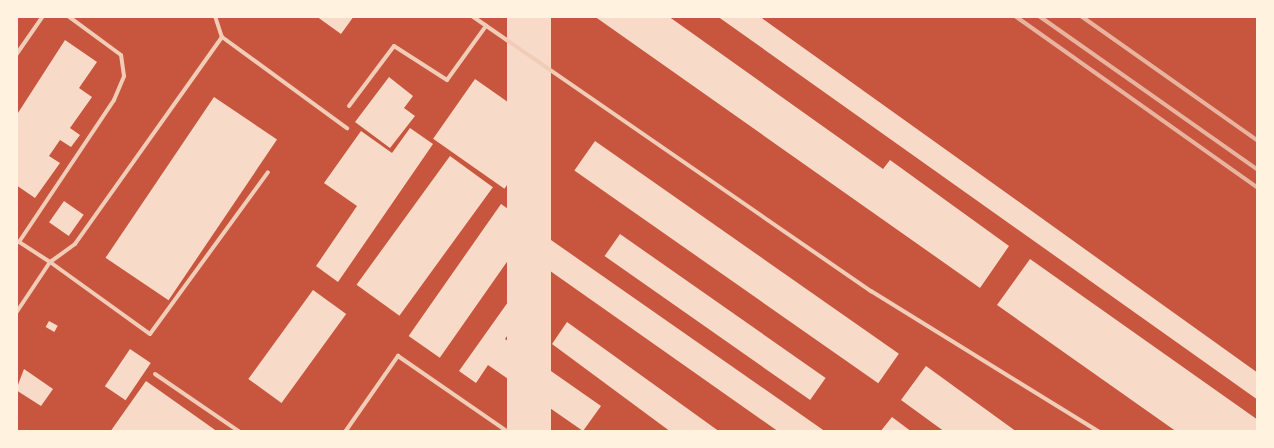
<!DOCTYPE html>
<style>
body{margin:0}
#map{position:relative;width:1274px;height:448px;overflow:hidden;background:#c8553d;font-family:"IBM Plex Serif",serif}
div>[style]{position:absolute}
.building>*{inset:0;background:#f7dbc8;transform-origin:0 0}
.service>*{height:4px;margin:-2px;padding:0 2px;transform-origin:2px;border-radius:2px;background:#f1ccb7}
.rail>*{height:4px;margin:-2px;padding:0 2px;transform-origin:2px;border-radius:2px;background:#e9b49f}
span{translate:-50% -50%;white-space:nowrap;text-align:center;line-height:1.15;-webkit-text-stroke:5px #fff3e0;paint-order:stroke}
.frame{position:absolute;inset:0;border:18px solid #fff3e0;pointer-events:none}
</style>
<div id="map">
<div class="building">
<i style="clip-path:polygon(316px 16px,354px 16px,341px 34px)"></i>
<i style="left:507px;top:16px;width:44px;height:554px"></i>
<i style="clip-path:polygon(594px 16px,668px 16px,883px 169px,890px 160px,1009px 246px,980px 288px)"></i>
<i style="clip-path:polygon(717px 16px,759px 16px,1258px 373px,1258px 400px)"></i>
<i style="clip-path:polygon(65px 40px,97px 62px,79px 88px,92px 97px,70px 128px,80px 135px,71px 147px,60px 140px,49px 156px,60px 163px,35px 198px,16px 185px,16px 116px)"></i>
<i style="clip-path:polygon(389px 77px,413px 96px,404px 108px,415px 116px,390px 148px,355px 122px)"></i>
<i style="left:475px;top:79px;width:87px;height:73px;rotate:35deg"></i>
<i style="left:214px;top:97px;width:76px;height:194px;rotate:34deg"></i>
<i style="clip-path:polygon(410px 128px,433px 144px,338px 282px,316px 266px,357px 206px,324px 183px,361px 131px,392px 153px)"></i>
<i style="left:595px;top:141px;width:371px;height:36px;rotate:35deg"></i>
<i style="left:450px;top:156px;width:53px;height:159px;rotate:36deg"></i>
<i style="left:64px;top:201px;width:24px;height:26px;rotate:35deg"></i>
<i style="left:501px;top:204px;width:38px;height:161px;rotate:35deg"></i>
<i style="left:620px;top:234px;width:251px;height:27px;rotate:35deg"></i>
<i style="clip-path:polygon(551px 240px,826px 432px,779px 432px,536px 261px)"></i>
<i style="clip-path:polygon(1030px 259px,1258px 420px,1258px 432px,1177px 432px,997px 305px)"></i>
<i style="clip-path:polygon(518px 288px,533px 299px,505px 339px,601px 406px,583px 431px,488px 365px,476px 383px,459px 371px)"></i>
<i style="left:313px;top:290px;width:41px;height:110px;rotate:36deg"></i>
<i style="left:49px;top:321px;width:10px;height:7px;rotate:29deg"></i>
<i style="clip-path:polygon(567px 322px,720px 432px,671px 432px,552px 344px)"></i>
<i style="left:130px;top:349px;width:25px;height:45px;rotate:34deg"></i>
<i style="clip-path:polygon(926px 366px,1017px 432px,945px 432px,901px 400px)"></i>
<i style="clip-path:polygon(24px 369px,53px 389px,41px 406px,16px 390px)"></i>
<i style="clip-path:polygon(146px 381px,218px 432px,110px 432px)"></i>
<i style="clip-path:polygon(892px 417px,912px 432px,880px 432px)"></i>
</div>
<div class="service">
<i style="left:215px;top:16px;width:22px;rotate:72deg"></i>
<i style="left:222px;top:37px;width:254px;rotate:125.4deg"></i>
<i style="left:75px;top:244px;width:31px;rotate:144deg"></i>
<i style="left:50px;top:262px;width:123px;rotate:35.8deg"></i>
<i style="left:150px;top:334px;width:200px;rotate:-53.9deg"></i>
<i style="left:472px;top:16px;width:485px;rotate:34.6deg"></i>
<i style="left:871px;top:291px;width:268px;rotate:31.7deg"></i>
<i style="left:222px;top:37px;width:155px;rotate:36.1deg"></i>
<i style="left:16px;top:55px;width:47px;rotate:-55.3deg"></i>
<i style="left:349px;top:106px;width:75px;rotate:-53.1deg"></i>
<i style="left:394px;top:46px;width:63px;rotate:32.7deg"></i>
<i style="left:447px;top:80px;width:67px;rotate:-54.2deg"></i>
<i style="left:16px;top:313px;width:61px;rotate:-56.3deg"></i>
<i style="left:50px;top:262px;width:37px;rotate:-147deg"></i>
<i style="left:19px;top:242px;width:171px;rotate:-56.2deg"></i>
<i style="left:114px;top:100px;width:26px;rotate:-67deg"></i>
<i style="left:124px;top:76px;width:21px;rotate:-98deg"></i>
<i style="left:121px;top:55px;width:66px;rotate:-143.7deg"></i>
<i style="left:155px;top:374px;width:103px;rotate:34.3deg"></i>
<i style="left:345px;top:432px;width:93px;rotate:-55.1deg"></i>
<i style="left:398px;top:356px;width:134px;rotate:34.6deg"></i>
</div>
<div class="rail">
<i style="left:1015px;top:16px;width:298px;rotate:35.3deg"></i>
<i style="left:1039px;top:16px;width:268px;rotate:35.1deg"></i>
<i style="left:1081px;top:16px;width:217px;rotate:35.2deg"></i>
</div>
<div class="frame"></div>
</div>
